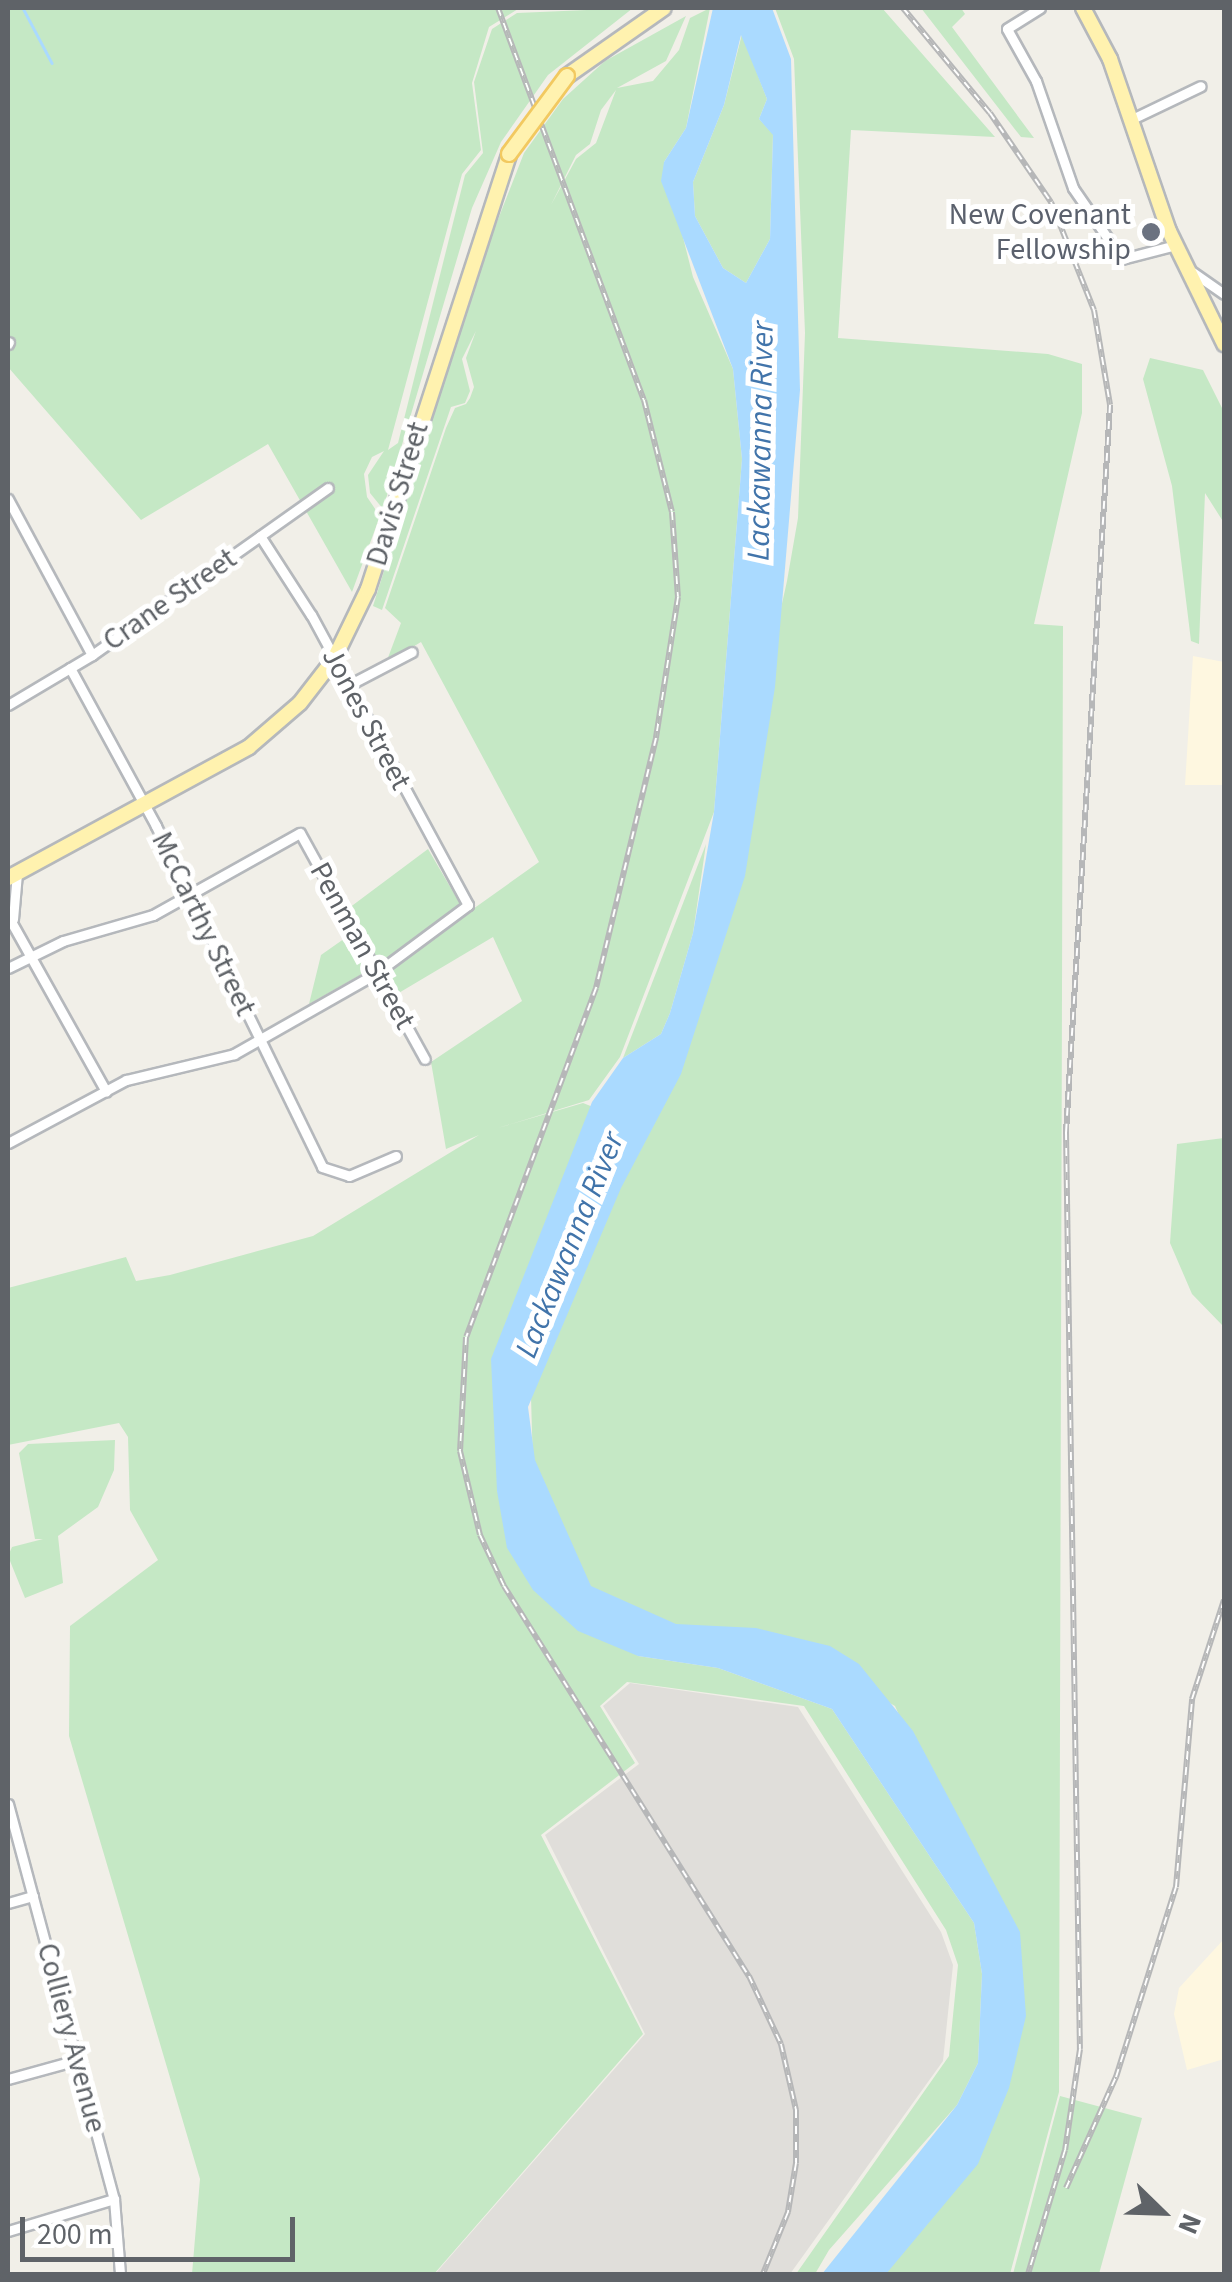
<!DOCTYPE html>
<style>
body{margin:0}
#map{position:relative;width:1232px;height:2282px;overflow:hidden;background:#f1efe8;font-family:"Source Sans 3",sans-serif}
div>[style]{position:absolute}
.commercial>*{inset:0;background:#fef7e0}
.industrial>*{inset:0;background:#e0deda}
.green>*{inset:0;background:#c5e8c5}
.water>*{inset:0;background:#aadaff}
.stream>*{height:2.5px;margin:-1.25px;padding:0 1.25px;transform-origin:1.25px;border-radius:1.25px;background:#aadaff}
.roads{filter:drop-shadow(2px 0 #b5b8bc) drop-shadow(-2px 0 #b5b8bc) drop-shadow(0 2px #b5b8bc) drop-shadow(0 -2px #b5b8bc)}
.minor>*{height:9px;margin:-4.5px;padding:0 4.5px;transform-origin:4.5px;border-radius:4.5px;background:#fff}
.primary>*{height:14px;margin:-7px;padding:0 7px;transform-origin:7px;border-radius:7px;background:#fff2af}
.rail>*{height:6px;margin-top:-3px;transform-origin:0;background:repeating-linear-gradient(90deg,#fff 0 8px,#b6b7b8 0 16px);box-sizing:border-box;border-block:2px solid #b6b7b8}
.bridges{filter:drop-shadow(2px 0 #f2c960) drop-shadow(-2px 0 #f2c960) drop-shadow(0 2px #f2c960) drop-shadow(0 -2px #f2c960)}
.primary-bridge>*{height:14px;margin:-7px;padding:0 7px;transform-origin:7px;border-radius:7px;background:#fff2af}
.dots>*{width:28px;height:28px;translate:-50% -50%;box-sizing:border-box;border:5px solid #fff;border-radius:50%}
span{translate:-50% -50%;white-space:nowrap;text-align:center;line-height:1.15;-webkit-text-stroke:10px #fff;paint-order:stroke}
.worship-label{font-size:30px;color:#5b616d}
.right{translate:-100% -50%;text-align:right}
.street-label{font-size:30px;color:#5f6368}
.water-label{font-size:32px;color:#4174aa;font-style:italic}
.frame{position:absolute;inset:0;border:10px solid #5f6368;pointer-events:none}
.north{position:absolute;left:1112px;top:2162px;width:100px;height:100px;-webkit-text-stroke:8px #fff;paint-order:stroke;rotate:113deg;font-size:28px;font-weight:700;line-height:40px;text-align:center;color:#5f6368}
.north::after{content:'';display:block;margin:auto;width:35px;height:45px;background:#5f6368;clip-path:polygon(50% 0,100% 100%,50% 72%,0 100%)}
.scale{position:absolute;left:20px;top:2217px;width:275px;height:45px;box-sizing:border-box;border:5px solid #5f6368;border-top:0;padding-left:12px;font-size:30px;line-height:35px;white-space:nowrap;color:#5f6368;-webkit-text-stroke:8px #fff;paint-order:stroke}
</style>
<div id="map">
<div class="commercial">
<i style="clip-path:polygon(1193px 656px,1224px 662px,1224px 785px,1185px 785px)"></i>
<i style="clip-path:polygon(1224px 1939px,1224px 2059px,1187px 2070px,1174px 2014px,1179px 1988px)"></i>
</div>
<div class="industrial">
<i style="clip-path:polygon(630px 1683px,798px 1707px,941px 1932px,953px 1965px,943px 2061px,790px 2274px,435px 2274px,645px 2034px,545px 1835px,639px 1764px,603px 1706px)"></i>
</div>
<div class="green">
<i style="clip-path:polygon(8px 8px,532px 8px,518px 9px,489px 27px,472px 83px,481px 150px,462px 174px,388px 450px,398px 443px,465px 175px,483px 153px,474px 82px,492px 29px,517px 13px,633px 8px,548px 75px,501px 142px,472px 208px,383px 509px,370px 493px,368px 475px,384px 451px,372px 457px,364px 474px,367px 497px,380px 516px,352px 592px,268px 444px,141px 520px,8px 367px)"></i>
<i style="clip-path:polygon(evenodd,710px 8px,686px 128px,664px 162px,693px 277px,733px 369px,742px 459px,714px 812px,620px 1057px,589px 1100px,498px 1128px,583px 1103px,593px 1107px,497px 1491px,638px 1656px,718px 1668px,832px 1709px,974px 1923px,982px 1974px,978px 2063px,957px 2105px,829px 2250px,815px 2274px,796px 2274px,949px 2056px,958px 1965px,946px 1930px,804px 1706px,627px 1682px,600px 1706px,635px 1763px,541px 1835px,643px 2034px,434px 2274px,192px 2274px,200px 2179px,69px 1736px,70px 1626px,158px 1560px,130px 1510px,128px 1437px,119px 1423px,8px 1445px,8px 1288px,126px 1257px,136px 1281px,170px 1275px,313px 1236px,479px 1135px,446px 1149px,431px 1062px,522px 1001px,493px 937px,397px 994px,378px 965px,309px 1004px,321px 955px,358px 929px,349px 908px,428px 849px,466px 914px,539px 862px,421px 642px,386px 663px,401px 623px,385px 608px,446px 428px,455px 408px,466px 404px,470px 398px,474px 387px,466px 358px,476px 331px,462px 359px,470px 391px,465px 403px,451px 407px,382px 610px,373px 606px,479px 268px,524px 153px,563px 99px,605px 61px,686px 16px,666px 61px,617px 88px,653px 81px,679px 50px,690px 18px,710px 8px,616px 90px,596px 143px,576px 159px,551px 205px,576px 155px,590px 144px,601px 110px,616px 90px)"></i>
<i style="clip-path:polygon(775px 8px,882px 8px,995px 137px,851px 130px,838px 338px,1048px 354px,1082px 364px,1082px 413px,1034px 624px,1063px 626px,1059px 2092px,1010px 2274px,866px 2274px,947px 2195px,1000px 1993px,940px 1808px,895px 1706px,814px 1660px,668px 1631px,584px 1590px,533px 1467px,531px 1397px,627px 1156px,744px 776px,787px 581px,798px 518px,805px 333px,794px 59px)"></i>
<i style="clip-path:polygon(921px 8px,961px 8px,965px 14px,952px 27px,1034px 138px,1021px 137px)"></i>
<i style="clip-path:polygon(742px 34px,767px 99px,759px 119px,773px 134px,770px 239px,746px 283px,723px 268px,695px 216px,693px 182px,724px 105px)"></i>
<i style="clip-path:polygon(1150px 358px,1203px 370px,1224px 412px,1224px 523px,1205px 493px,1199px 644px,1191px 641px,1172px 486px,1143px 379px)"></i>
<i style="clip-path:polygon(706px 844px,693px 933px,670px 1013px,661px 1034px,623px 1058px)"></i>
<i style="clip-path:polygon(1224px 1138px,1222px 1289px,1224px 1327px,1192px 1294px,1170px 1243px,1177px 1144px)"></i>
<i style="clip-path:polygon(115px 1440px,114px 1470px,98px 1507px,58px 1536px,63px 1583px,25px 1598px,8px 1556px,12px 1547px,43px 1539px,35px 1539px,19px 1453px,28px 1444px)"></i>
<i style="clip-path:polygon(1060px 2096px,1142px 2118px,1099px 2274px,1013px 2274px)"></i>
</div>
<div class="water">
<i style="clip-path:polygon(evenodd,713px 8px,772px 8px,791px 59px,800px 390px,775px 687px,745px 876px,681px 1074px,621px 1188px,528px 1407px,535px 1460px,591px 1586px,676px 1624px,756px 1628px,830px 1646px,859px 1664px,913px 1731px,1020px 1932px,1026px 2016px,1009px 2088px,978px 2164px,886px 2274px,822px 2274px,957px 2105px,978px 2063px,982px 1974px,974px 1923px,832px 1709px,718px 1668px,638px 1656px,578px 1631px,533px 1590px,507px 1548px,497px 1491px,491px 1359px,592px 1102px,623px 1058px,661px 1034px,670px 1013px,693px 933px,714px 812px,742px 459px,733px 369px,661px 181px,664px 162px,686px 128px,713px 8px,741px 35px,767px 99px,759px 119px,773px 135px,770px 239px,746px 283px,723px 268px,695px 216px,693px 182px,724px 105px,741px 35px)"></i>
</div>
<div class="stream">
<i style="left:23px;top:8px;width:62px;rotate:62.2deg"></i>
</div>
<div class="roads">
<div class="minor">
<i style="left:1040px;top:8px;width:39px;rotate:148deg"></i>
<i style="left:1007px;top:29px;width:60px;rotate:60.9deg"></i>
<i style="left:1036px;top:81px;width:113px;rotate:70.9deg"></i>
<i style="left:1073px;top:188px;width:86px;rotate:55.4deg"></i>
<i style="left:1122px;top:259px;width:56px;rotate:-14.5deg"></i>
<i style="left:1132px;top:119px;width:76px;rotate:-25.6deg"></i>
<i style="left:1191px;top:271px;width:40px;rotate:34.9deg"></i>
<i style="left:8px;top:344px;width:2px;rotate:-63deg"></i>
<i style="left:8px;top:499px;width:177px;rotate:61.7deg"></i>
<i style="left:70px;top:668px;width:180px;rotate:61.4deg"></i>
<i style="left:156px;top:826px;width:379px;rotate:64deg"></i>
<i style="left:322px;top:1167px;width:28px;rotate:18deg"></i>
<i style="left:349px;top:1176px;width:51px;rotate:-23.1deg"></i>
<i style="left:347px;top:686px;width:73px;rotate:-27.6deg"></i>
<i style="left:8px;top:705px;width:98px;rotate:-30.8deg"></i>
<i style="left:92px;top:655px;width:289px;rotate:-35.3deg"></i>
<i style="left:8px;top:916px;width:201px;rotate:60.8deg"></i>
<i style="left:13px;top:919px;width:46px;rotate:-85deg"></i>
<i style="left:8px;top:968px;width:61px;rotate:-26.1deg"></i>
<i style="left:63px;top:941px;width:94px;rotate:-16.1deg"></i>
<i style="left:153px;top:915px;width:168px;rotate:-29.2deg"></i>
<i style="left:300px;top:833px;width:258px;rotate:61.1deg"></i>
<i style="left:8px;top:1143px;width:134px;rotate:-28.1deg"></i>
<i style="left:126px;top:1080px;width:111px;rotate:-13.5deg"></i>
<i style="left:234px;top:1054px;width:162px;rotate:-29.6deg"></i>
<i style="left:375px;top:974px;width:116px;rotate:-36.6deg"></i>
<i style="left:468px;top:905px;width:330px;rotate:-118.4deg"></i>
<i style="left:311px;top:615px;width:94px;rotate:-122.8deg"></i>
<i style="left:8px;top:1804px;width:409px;rotate:75deg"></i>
<i style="left:114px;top:2199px;width:75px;rotate:85.4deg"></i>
<i style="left:8px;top:1903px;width:26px;rotate:-16deg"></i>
<i style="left:8px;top:2079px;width:72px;rotate:-15.4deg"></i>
<i style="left:8px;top:2231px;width:111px;rotate:-16.8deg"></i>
</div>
<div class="primary">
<i style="left:1083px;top:8px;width:58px;rotate:62.1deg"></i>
<i style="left:1110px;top:59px;width:182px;rotate:71.1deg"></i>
<i style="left:1169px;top:231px;width:126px;rotate:64deg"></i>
<i style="left:567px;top:76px;width:118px;rotate:-35deg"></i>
<i style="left:8px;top:878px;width:274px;rotate:-28.5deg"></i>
<i style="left:249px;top:747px;width:67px;rotate:-40.8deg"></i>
<i style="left:300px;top:703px;width:56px;rotate:-52.3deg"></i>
<i style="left:334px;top:659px;width:78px;rotate:-64.1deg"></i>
<i style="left:368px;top:589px;width:457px;rotate:-72deg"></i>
</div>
</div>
<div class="rail">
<i style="left:498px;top:8px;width:418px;rotate:69.6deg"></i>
<i style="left:644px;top:400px;width:115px;rotate:76deg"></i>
<i style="left:672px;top:512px;width:85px;rotate:86deg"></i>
<i style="left:678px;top:597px;width:143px;rotate:98.9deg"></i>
<i style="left:656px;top:738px;width:257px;rotate:103.5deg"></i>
<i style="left:596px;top:988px;width:372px;rotate:110.4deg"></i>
<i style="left:466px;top:1337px;width:114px;rotate:93deg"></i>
<i style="left:460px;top:1451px;width:86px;rotate:76.6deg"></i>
<i style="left:480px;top:1535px;width:56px;rotate:64.8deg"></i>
<i style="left:504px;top:1586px;width:461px;rotate:57.9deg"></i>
<i style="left:749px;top:1976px;width:75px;rotate:64.8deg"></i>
<i style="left:781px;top:2044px;width:68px;rotate:77.2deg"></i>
<i style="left:796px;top:2110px;width:53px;rotate:90deg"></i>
<i style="left:796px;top:2163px;width:50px;rotate:99.3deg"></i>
<i style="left:788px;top:2212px;width:67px;rotate:112deg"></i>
<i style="left:903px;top:8px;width:136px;rotate:50.4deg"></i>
<i style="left:990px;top:113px;width:108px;rotate:55.6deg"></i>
<i style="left:1051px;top:202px;width:116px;rotate:68.3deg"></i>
<i style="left:1094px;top:310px;width:96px;rotate:80.4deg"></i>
<i style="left:1110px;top:405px;width:728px;rotate:93.46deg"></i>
<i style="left:1066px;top:1132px;width:917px;rotate:89.13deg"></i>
<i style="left:1080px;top:2049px;width:102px;rotate:98.4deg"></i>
<i style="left:1065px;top:2150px;width:129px;rotate:106.6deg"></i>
<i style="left:1066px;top:2188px;width:122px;rotate:-65.8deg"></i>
<i style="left:1116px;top:2077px;width:199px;rotate:-72.5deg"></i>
<i style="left:1176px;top:1887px;width:189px;rotate:-85.1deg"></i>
<i style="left:1192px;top:1699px;width:104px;rotate:-72.1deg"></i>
</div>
<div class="bridges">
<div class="primary-bridge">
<i style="left:509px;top:154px;width:97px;rotate:-53.4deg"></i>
</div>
</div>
<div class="dots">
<i style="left:1151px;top:232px;background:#6b7280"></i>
</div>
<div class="worship-label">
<span class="right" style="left:1131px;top:232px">New Covenant<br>Fellowship</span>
</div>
<div class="street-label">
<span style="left:398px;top:494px;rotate:-73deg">Davis Street</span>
<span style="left:170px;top:600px;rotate:-35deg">Crane Street</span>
<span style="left:366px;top:719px;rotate:62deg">Jones Street</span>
<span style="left:203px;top:924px;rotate:64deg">McCarthy Street</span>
<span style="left:362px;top:946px;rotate:61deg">Penman Street</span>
<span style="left:71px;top:2038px;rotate:75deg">Colliery Avenue</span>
</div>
<div class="water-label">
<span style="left:761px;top:441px;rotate:-89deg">Lackawanna River</span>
<span style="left:570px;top:1245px;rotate:-68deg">Lackawanna River</span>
</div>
<div class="frame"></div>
<div class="north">N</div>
<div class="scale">200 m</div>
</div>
